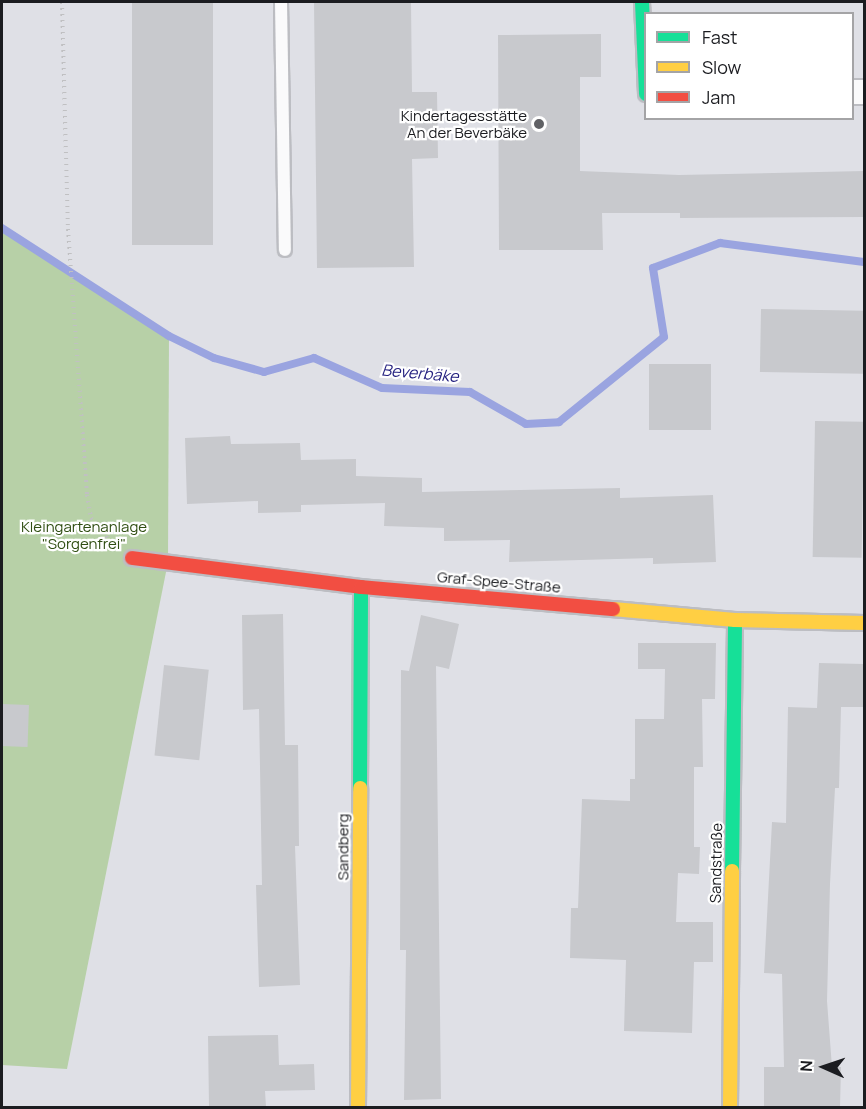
<!DOCTYPE html>
<meta charset="utf-8">
<style>
body{margin:0}
#map{position:relative;width:866px;height:1109px;overflow:hidden;background:#dfe0e6;font-family:Manrope,sans-serif}
div>[style]{position:absolute}
.green>*{inset:0;background:#b7d0a7}
.stream>*{height:8px;margin:-4px;padding:0 4px;transform-origin:4px;border-radius:4px;background:#9aa4e0}
.building>*{inset:0;background:#c8c9cd;transform-origin:0 0}
.path>*{height:4px;margin-top:-2px;transform-origin:0;background:repeating-linear-gradient(90deg,#c0c0c2 0 1.5px,transparent 0 6px)}
.roads{filter:drop-shadow(2px 0 #bcbdc2) drop-shadow(-2px 0 #bcbdc2) drop-shadow(0 2px #bcbdc2) drop-shadow(0 -2px #bcbdc2)}
.lane>*{height:12px;margin:-6px;padding:0 6px;transform-origin:6px;border-radius:6px;background:#fafafb}
.street>*{height:24px;margin:-12px;padding:0 12px;transform-origin:12px;border-radius:12px;background:#fafafb}
.fast>*{height:14px;margin:-7px;padding:0 7px;transform-origin:7px;border-radius:7px;background:#16e098}
.slow>*{height:14px;margin:-7px;padding:0 7px;transform-origin:7px;border-radius:7px;background:#ffcf43}
.jam>*{height:14px;margin:-7px;padding:0 7px;transform-origin:7px;border-radius:7px;background:#f24e42}
.dots>*{width:16px;height:16px;translate:-50% -50%;box-sizing:border-box;border:3px solid #fff;border-radius:50%}
span{translate:-50% -50%;white-space:nowrap;text-align:center;line-height:1.15;-webkit-text-stroke:4.5px #fff;paint-order:stroke}
.poi-label{font-size:15px;color:#1b1c20}
.right{translate:-100% -50%;text-align:right}
.park-label{font-size:15px;color:#304e12}
.street-label{font-size:15px;color:#1b1c20}
.water-label{font-size:16px;color:#221e7e;font-style:italic}
.frame{position:absolute;inset:0;border:3px solid #1b1c20;pointer-events:none}
.legend{position:absolute;left:644px;top:12px;width:210px;height:108px;box-sizing:border-box;background:#fff;border:2px solid #a4a4a6;margin:0;padding:8px 10px;list-style:none;font-size:18px;color:#1b1c20}
.legend li{display:flex;align-items:center;gap:12px;height:30px}
.legend b{width:30px;border:2px solid #a4a4a6}
.north{position:absolute;left:794px;top:1037px;width:60px;height:60px;-webkit-text-stroke:4px #fff;paint-order:stroke;rotate:273deg;font-size:16px;font-weight:700;line-height:24px;text-align:center;color:#1b1c20}
.north::after{content:'';display:block;margin:auto;width:21px;height:27px;background:#1b1c20;clip-path:polygon(50% 0,100% 100%,50% 72%,0 100%)}
</style>
<div id="map">
<div class="green">
<i style="clip-path:polygon(2px 228px,169px 336px,168px 562px,67px 1069px,2px 1065px)"></i>
</div>
<div class="stream">
<i style="left:2px;top:228px;width:199px;rotate:32.9deg"></i>
<i style="left:169px;top:336px;width:50px;rotate:26.1deg"></i>
<i style="left:214px;top:358px;width:52px;rotate:15.6deg"></i>
<i style="left:264px;top:372px;width:52px;rotate:-15.6deg"></i>
<i style="left:314px;top:358px;width:74px;rotate:23.8deg"></i>
<i style="left:382px;top:388px;width:88px;rotate:2.6deg"></i>
<i style="left:470px;top:392px;width:64px;rotate:29.7deg"></i>
<i style="left:526px;top:424px;width:33px;rotate:-3deg"></i>
<i style="left:559px;top:422px;width:135px;rotate:-39deg"></i>
<i style="left:664px;top:337px;width:70px;rotate:-99.1deg"></i>
<i style="left:653px;top:268px;width:72px;rotate:-20.5deg"></i>
<i style="left:720px;top:243px;width:145px;rotate:7.5deg"></i>
</div>
<div class="building">
<i style="left:132px;top:2px;width:81px;height:243px"></i>
<i style="clip-path:polygon(314px 2px,411px 2px,412px 92px,437px 92px,438px 158px,412px 159px,414px 267px,317px 268px)"></i>
<i style="clip-path:polygon(601px 34px,601px 77px,580px 77px,580px 171px,679px 175px,864px 171px,864px 217px,680px 218px,680px 213px,602px 213px,603px 250px,499px 250px,498px 35px)"></i>
<i style="left:761px;top:309px;width:103px;height:63px;rotate:1deg"></i>
<i style="left:711px;top:364px;width:66px;height:62px;rotate:90deg"></i>
<i style="left:815px;top:421px;width:49px;height:136px;rotate:1deg"></i>
<i style="clip-path:polygon(230px 436px,231px 444px,300px 443px,301px 460px,356px 459px,356px 476px,422px 478px,422px 492px,620px 488px,620px 498px,713px 495px,716px 562px,653px 564px,653px 558px,509px 562px,510px 540px,444px 541px,444px 528px,384px 526px,385px 503px,301px 505px,301px 512px,258px 513px,258px 501px,187px 504px,185px 438px)"></i>
<i style="clip-path:polygon(283px 614px,285px 745px,298px 745px,299px 846px,295px 846px,300px 985px,259px 987px,256px 885px,262px 885px,259px 709px,243px 710px,242px 615px)"></i>
<i style="clip-path:polygon(421px 615px,459px 624px,449px 669px,436px 666px,441px 1099px,404px 1100px,406px 950px,400px 950px,401px 670px,409px 671px)"></i>
<i style="clip-path:polygon(638px 643px,716px 643px,715px 699px,702px 699px,703px 767px,694px 767px,694px 847px,700px 847px,699px 874px,678px 873px,676px 922px,713px 922px,713px 962px,694px 962px,692px 1033px,624px 1031px,626px 960px,570px 958px,571px 908px,578px 908px,582px 799px,630px 801px,630px 779px,635px 779px,635px 719px,664px 719px,665px 669px,638px 669px)"></i>
<i style="clip-path:polygon(819px 663px,864px 664px,864px 707px,841px 707px,839px 788px,835px 788px,830px 884px,827px 1001px,832px 1067px,841px 1067px,840px 1107px,764px 1107px,764px 1067px,784px 1067px,782px 974px,764px 973px,772px 822px,786px 823px,788px 707px,817px 708px)"></i>
<i style="left:164px;top:665px;width:45px;height:91px;rotate:6deg"></i>
<i style="left:2px;top:704px;width:27px;height:42px;rotate:2deg"></i>
<i style="clip-path:polygon(278px 1035px,279px 1065px,314px 1064px,315px 1090px,265px 1091px,266px 1107px,209px 1107px,208px 1036px)"></i>
</div>
<div class="path">
<i style="left:62px;top:2px;width:227px;rotate:88.5deg"></i>
<i style="left:68px;top:229px;width:267px;rotate:85.9deg"></i>
<i style="left:87px;top:495px;width:23px;rotate:80deg"></i>
<i style="left:91px;top:518px;width:27px;rotate:51deg"></i>
</div>
<div class="roads">
<div class="lane">
<i style="left:281px;top:2px;width:248px;rotate:89.1deg"></i>
</div>
<div class="street">
<i style="left:852px;top:92px;width:12px"></i>
</div>
<div class="fast">
<i style="left:642px;top:2px;width:92px;rotate:87.5deg"></i>
<i style="left:360px;top:788px;width:201px;rotate:-89.7deg"></i>
<i style="left:732px;top:871px;width:251px;rotate:-89.3deg"></i>
</div>
<div class="slow">
<i style="left:613px;top:609px;width:122px;rotate:5.2deg"></i>
<i style="left:735px;top:620px;width:129px;rotate:1.3deg"></i>
<i style="left:358px;top:1108px;width:320px;rotate:-89.6deg"></i>
<i style="left:730px;top:1108px;width:237px;rotate:-89.5deg"></i>
</div>
<div class="jam">
<i style="left:132px;top:558px;width:231px;rotate:7.2deg"></i>
<i style="left:361px;top:587px;width:253px;rotate:5deg"></i>
</div>
</div>
<div class="dots">
<i style="left:539px;top:124px;background:#606165"></i>
</div>
<div class="poi-label">
<span class="right" style="left:527px;top:124px">Kindertagesstätte<br>An der Beverbäke</span>
</div>
<div class="park-label">
<span style="left:84px;top:535px">Kleingartenanlage<br>"Sorgenfrei"</span>
</div>
<div class="street-label">
<span style="left:499px;top:582px;rotate:5deg">Graf-Spee-Straße</span>
<span style="left:343px;top:847px;rotate:-90deg">Sandberg</span>
<span style="left:716px;top:863px;rotate:-89deg">Sandstraße</span>
</div>
<div class="water-label">
<span style="left:420px;top:373px;rotate:5deg">Beverbäke</span>
</div>
<div class="frame"></div>
<ul class="legend">
<li><b style="height:8px;background:#16e098"></b>Fast</li>
<li><b style="height:8px;background:#ffcf43"></b>Slow</li>
<li><b style="height:8px;background:#f24e42"></b>Jam</li>
</ul>
<div class="north">N</div>
</div>
